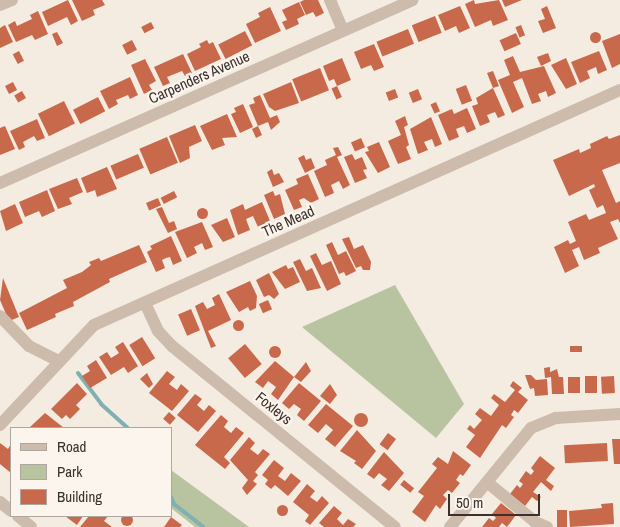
<!DOCTYPE html>
<style>
body{margin:0}
#map{position:relative;width:620px;height:527px;overflow:hidden;background:#f4ebe1;font-family:"Archivo Narrow",sans-serif}
div>[style]{position:absolute}
.green>*{inset:0;background:#b8c4a0}
.stream>*{height:4px;margin:-2px;padding:0 2px;transform-origin:2px;border-radius:2px;background:#7fb0b2}
.building>*{inset:0;background:#c8694b;transform-origin:0 0}
.round{border-radius:50%}
.minor>*{height:12px;margin:-6px;padding:0 6px;transform-origin:6px;border-radius:6px;background:#cdbbac}
span{translate:-50% -50%;white-space:nowrap;text-align:center;line-height:1.15;-webkit-text-stroke:4.5px #fbf5ee;paint-order:stroke}
.street-label{font-size:15px;color:#3b302b}
.legend{position:absolute;left:10px;top:427px;width:162px;height:90px;box-sizing:border-box;background:#fbf5ee;border:1px solid #aea6a0;margin:0;padding:6px 9px;list-style:none;font-size:15px;color:#3b302b}
.legend li{display:flex;align-items:center;gap:10px;height:25px}
.legend b{width:25px;border:1px solid #aea6a0}
.scale{position:absolute;left:448px;top:494px;width:92px;height:22px;box-sizing:border-box;border:2px solid #3b302b;border-top:0;padding-left:6px;font-size:15px;line-height:18px;white-space:nowrap;color:#3b302b;-webkit-text-stroke:4px #fbf5ee;paint-order:stroke}
</style>
<div id="map">
<div class="green">
<i style="clip-path:polygon(395px 285px,464px 404px,436px 438px,302px 327px)"></i>
<i style="clip-path:polygon(171px 470px,249px 527px,195px 527px,171px 508px)"></i>
</div>
<div class="stream">
<i style="left:78px;top:373px;width:39px;rotate:53deg"></i>
<i style="left:101px;top:404px;width:36px;rotate:42deg"></i>
<i style="left:171px;top:497px;width:8px;rotate:67deg"></i>
<i style="left:174px;top:504px;width:37px;rotate:38deg"></i>
</div>
<div class="building">
<i style="clip-path:polygon(68px 0,78px 21px,71px 25px,67px 17px,48px 26px,42px 12px)"></i>
<i style="clip-path:polygon(72px 0,102px 0,105px 5px,93px 10px,95px 15px,82px 21px)"></i>
<i style="clip-path:polygon(304px 0,318px 0,324px 13px,316px 17px,313px 12px,306px 15px,300px 2px)"></i>
<i style="clip-path:polygon(474px 0,475px 4px,499px 0,508px 20px,493px 26px,491px 20px,475px 27px,465px 4px)"></i>
<i style="clip-path:polygon(502px 0,522px 0,505px 7px)"></i>
<i style="clip-path:polygon(299px 2px,305px 15px,297px 19px,299px 24px,286px 30px,282px 22px,287px 20px,282px 10px)"></i>
<i style="clip-path:polygon(460px 6px,470px 28px,459px 33px,456px 26px,445px 31px,438px 15px)"></i>
<i style="clip-path:polygon(547px 6px,556px 28px,543px 33px,538px 21px,545px 19px,541px 9px)"></i>
<i style="clip-path:polygon(270px 7px,281px 31px,255px 43px,246px 24px,260px 17px,258px 13px)"></i>
<i style="clip-path:polygon(38px 11px,48px 34px,35px 40px,32px 35px,16px 42px,8px 25px,15px 21px,17px 26px,32px 19px,30px 15px)"></i>
<i style="left:435px;top:16px;width:18px;height:25px;rotate:68deg"></i>
<i style="left:151px;top:22px;width:7px;height:11px;rotate:63deg"></i>
<i style="clip-path:polygon(5px 25px,13px 42px,0 48px,0 28px)"></i>
<i style="left:521px;top:25px;width:11px;height:6px;rotate:68deg"></i>
<i style="left:408px;top:29px;width:16px;height:34px;rotate:68deg"></i>
<i style="left:245px;top:31px;width:16px;height:30px;rotate:63deg"></i>
<i class="round" style="left:589.5px;top:31.5px;width:11px;height:11px"></i>
<i style="clip-path:polygon(57px 32px,63px 43px,57px 46px,52px 34px)"></i>
<i style="left:516px;top:33px;width:12px;height:18px;rotate:66deg"></i>
<i style="clip-path:polygon(620px 34px,620px 64px,612px 68px,602px 41px)"></i>
<i style="left:132px;top:40px;width:11px;height:11px;rotate:63deg"></i>
<i style="clip-path:polygon(207px 40px,209px 44px,213px 42px,221px 59px,195px 71px,187px 54px,201px 47px,199px 44px)"></i>
<i style="clip-path:polygon(374px 44px,384px 67px,374px 71px,371px 65px,361px 69px,354px 52px)"></i>
<i style="left:19px;top:51px;width:11px;height:7px;rotate:63deg"></i>
<i style="clip-path:polygon(599px 51px,607px 70px,598px 74px,596px 67px,587px 71px,590px 78px,580px 83px,571px 62px)"></i>
<i style="clip-path:polygon(548px 53px,551px 61px,541px 66px,537px 57px)"></i>
<i style="clip-path:polygon(183px 54px,192px 73px,185px 76px,182px 71px,167px 77px,170px 83px,163px 86px,154px 67px)"></i>
<i style="clip-path:polygon(513px 56px,520px 72px,544px 66px,556px 93px,548px 97px,546px 91px,538px 94px,541px 101px,532px 104px,522px 78px,513px 82px,524px 107px,512px 113px,498px 80px,510px 75px,504px 60px)"></i>
<i style="clip-path:polygon(342px 58px,351px 80px,337px 86px,334px 79px,329px 81px,323px 66px)"></i>
<i style="clip-path:polygon(566px 58px,577px 84px,566px 89px,551px 65px)"></i>
<i style="clip-path:polygon(145px 59px,156px 81px,149px 85px,152px 90px,144px 94px,131px 65px)"></i>
<i style="left:320px;top:68px;width:24px;height:30px;rotate:68deg"></i>
<i style="clip-path:polygon(493px 71px,499px 86px,493px 88px,505px 115px,498px 118px,495px 112px,487px 115px,490px 122px,480px 126px,472px 106px,478px 104px,476px 98px,493px 88px,487px 73px)"></i>
<i style="clip-path:polygon(130px 77px,138px 95px,130px 99px,128px 95px,116px 100px,118px 104px,109px 109px,100px 91px)"></i>
<i style="left:13px;top:82px;width:9px;height:9px;rotate:63deg"></i>
<i style="clip-path:polygon(291px 82px,299px 103px,275px 111px,269px 107px,263px 94px)"></i>
<i style="left:466px;top:85px;width:17px;height:11px;rotate:69deg"></i>
<i style="left:337px;top:86px;width:12px;height:6px;rotate:66deg"></i>
<i style="left:395px;top:89px;width:9px;height:10px;rotate:69deg"></i>
<i style="left:418px;top:89px;width:11px;height:10px;rotate:68deg"></i>
<i style="left:22px;top:91px;width:8px;height:9px;rotate:60deg"></i>
<i style="clip-path:polygon(260px 95px,270px 118px,277px 115px,280px 122px,271px 130px,268px 122px,258px 126px,262px 135px,256px 138px,252px 129px,258px 126px,249px 105px,255px 103px,253px 98px)"></i>
<i style="left:98px;top:97px;width:16px;height:28px;rotate:63deg"></i>
<i style="left:64px;top:101px;width:25px;height:29px;rotate:64deg"></i>
<i style="left:436px;top:102px;width:10px;height:6px;rotate:66deg"></i>
<i style="clip-path:polygon(243px 104px,253px 127px,240px 133px,231px 114px,236px 112px,234px 108px)"></i>
<i style="clip-path:polygon(467px 108px,476px 129px,467px 133px,464px 126px,456px 129px,459px 137px,449px 141px,438px 115px,452px 109px,454px 114px)"></i>
<i style="clip-path:polygon(227px 114px,237px 137px,222px 138px,225px 145px,212px 150px,200px 126px)"></i>
<i style="clip-path:polygon(405px 116px,408px 125px,404px 127px,409px 145px,406px 147px,411px 159px,398px 164px,388px 141px,401px 135px,395px 121px)"></i>
<i style="clip-path:polygon(431px 117px,442px 144px,435px 147px,432px 139px,424px 142px,428px 150px,418px 154px,410px 129px)"></i>
<i style="clip-path:polygon(37px 119px,45px 138px,37px 141px,34px 136px,23px 142px,25px 147px,19px 150px,10px 131px)"></i>
<i style="clip-path:polygon(195px 125px,202px 141px,189px 147px,190px 158px,180px 163px,169px 136px)"></i>
<i style="clip-path:polygon(5px 126px,15px 149px,0 155px,0 128px)"></i>
<i style="clip-path:polygon(620px 135px,620px 163px,602px 170px,616px 203px,620px 201px,620px 223px,618px 219px,610px 222px,618px 239px,598px 248px,600px 253px,584px 260px,579px 247px,572px 250px,579px 266px,565px 273px,554px 247px,568px 240px,570px 244px,576px 241px,568px 222px,586px 214px,589px 220px,606px 213px,603px 205px,597px 208px,589px 190px,595px 187px,594px 184px,569px 196px,553px 160px,579px 149px,580px 153px,591px 148px,590px 144px,607px 136px,609px 139px)"></i>
<i style="left:167px;top:137px;width:28px;height:30px;rotate:67deg"></i>
<i style="left:361px;top:138px;width:10px;height:11px;rotate:66deg"></i>
<i style="clip-path:polygon(379px 142px,390px 167px,378px 173px,365px 152px,369px 151px,367px 147px)"></i>
<i style="clip-path:polygon(338px 147px,342px 155px,337px 157px,350px 185px,343px 189px,339px 181px,331px 185px,334px 193px,325px 197px,314px 171px,327px 165px,325px 160px,336px 155px,333px 148px)"></i>
<i style="left:138px;top:154px;width:15px;height:30px;rotate:67deg"></i>
<i style="clip-path:polygon(352px 154px,355px 160px,362px 157px,367px 169px,363px 170px,367px 178px,355px 183px,344px 157px)"></i>
<i style="clip-path:polygon(304px 155px,306px 160px,311px 158px,315px 168px,305px 173px,298px 158px)"></i>
<i style="clip-path:polygon(107px 167px,117px 189px,97px 197px,95px 190px,87px 193px,81px 178px)"></i>
<i style="clip-path:polygon(272px 169px,274px 175px,279px 173px,284px 182px,273px 187px,267px 172px)"></i>
<i style="clip-path:polygon(308px 174px,319px 199px,311px 203px,304px 198px,299px 200px,302px 207px,294px 210px,285px 190px,298px 184px,296px 179px)"></i>
<i style="clip-path:polygon(77px 178px,83px 192px,69px 198px,72px 204px,58px 209px,49px 189px)"></i>
<i style="clip-path:polygon(47px 190px,55px 211px,42px 217px,39px 211px,25px 217px,19px 202px)"></i>
<i style="left:174px;top:191px;width:7px;height:15px;rotate:63deg"></i>
<i style="clip-path:polygon(273px 191px,275px 196px,280px 194px,285px 214px,274px 219px,264px 195px)"></i>
<i style="left:158px;top:198px;width:8px;height:13px;rotate:67deg"></i>
<i style="clip-path:polygon(262px 202px,270px 221px,258px 227px,253px 216px,246px 219px,250px 230px,238px 235px,230px 210px,243px 204px,245px 210px)"></i>
<i style="clip-path:polygon(15px 204px,23px 223px,6px 231px,0 211px)"></i>
<i style="clip-path:polygon(162px 207px,169px 223px,174px 221px,177px 229px,168px 233px,156px 209px)"></i>
<i class="round" style="left:196.5px;top:207.5px;width:11px;height:11px"></i>
<i style="clip-path:polygon(227px 218px,235px 237px,223px 242px,211px 225px)"></i>
<i style="clip-path:polygon(202px 222px,213px 247px,205px 250px,202px 243px,194px 247px,197px 253px,187px 258px,175px 232px)"></i>
<i style="clip-path:polygon(171px 236px,182px 261px,173px 265px,170px 257px,166px 258px,162px 260px,165px 268px,156px 272px,147px 252px,152px 249px,150px 246px)"></i>
<i style="clip-path:polygon(349px 237px,354px 249px,363px 245px,371px 262px,370px 270px,363px 270px,361px 266px,356px 268px,342px 239px)"></i>
<i style="clip-path:polygon(332px 242px,338px 255px,346px 251px,356px 271px,346px 276px,344px 272px,339px 274px,326px 245px)"></i>
<i style="clip-path:polygon(139px 245px,147px 262px,109px 279px,110px 282px,73px 302px,74px 306px,55px 314px,56px 317px,27px 330px,19px 313px,67px 288px,63px 280px,82px 272px,91px 265px,89px 262px,99px 258px,101px 261px)"></i>
<i style="clip-path:polygon(316px 253px,322px 265px,331px 261px,341px 284px,327px 291px,310px 256px)"></i>
<i style="clip-path:polygon(300px 259px,306px 271px,312px 268px,321px 288px,307px 291px,293px 262px)"></i>
<i style="clip-path:polygon(286px 265px,288px 269px,293px 267px,300px 282px,285px 289px,272px 272px)"></i>
<i style="clip-path:polygon(269px 273px,279px 294px,274px 299px,269px 295px,264px 297px,256px 280px)"></i>
<i style="clip-path:polygon(3px 278px,19px 317px,9px 321px,0 300px)"></i>
<i style="clip-path:polygon(250px 281px,257px 296px,256px 308px,250px 311px,248px 307px,239px 312px,226px 292px)"></i>
<i style="clip-path:polygon(219px 294px,231px 320px,208px 331px,216px 346px,211px 348px,195px 306px,203px 302px,207px 309px,215px 305px,212px 298px)"></i>
<i style="left:268px;top:300px;width:10px;height:10px;rotate:66deg"></i>
<i style="left:191px;top:309px;width:23px;height:14px;rotate:67deg"></i>
<i class="round" style="left:232.5px;top:319.5px;width:11px;height:11px"></i>
<i style="left:142px;top:337px;width:25px;height:15px;rotate:58deg"></i>
<i style="clip-path:polygon(123px 342px,138px 366px,128px 373px,124px 367px,111px 375px,99px 357px,107px 352px,111px 358px,116px 355px,119px 353px,115px 347px)"></i>
<i style="left:245px;top:344px;width:26px;height:22px;rotate:50deg"></i>
<i class="round" style="left:269px;top:346px;width:12px;height:12px"></i>
<i style="left:570px;top:346px;width:12px;height:6px"></i>
<i style="clip-path:polygon(96px 360px,107px 378px,90px 388px,82px 376px,90px 371px,87px 366px)"></i>
<i style="clip-path:polygon(275px 361px,294px 377px,306px 362px,311px 371px,301px 382px,294px 377px,278px 400px,271px 394px,276px 387px,268px 381px,263px 388px,255px 382px)"></i>
<i style="clip-path:polygon(550px 367px,550px 372px,557px 369px,559px 377px,563px 377px,564px 394px,552px 394px,551px 377px,545px 378px,544px 368px)"></i>
<i style="clip-path:polygon(167px 371px,175px 377px,169px 384px,177px 390px,181px 384px,189px 391px,172px 411px,149px 393px)"></i>
<i style="clip-path:polygon(147px 373px,153px 384px,149px 388px,140px 379px)"></i>
<i style="clip-path:polygon(525px 375px,531px 375px,536px 380px,547px 379px,548px 395px,535px 396px,534px 388px,530px 389px)"></i>
<i style="left:585px;top:376px;width:12px;height:17px"></i>
<i style="left:614px;top:376px;width:17px;height:13px;rotate:87deg"></i>
<i style="left:568px;top:377px;width:12px;height:16px"></i>
<i style="clip-path:polygon(513px 381px,522px 388px,518px 392px,528px 400px,518px 413px,514px 410px,511px 415px,514px 417px,506px 428px,502px 425px,480px 458px,466px 447px,475px 435px,467px 429px,470px 425px,474px 429px,482px 420px,475px 414px,480px 408px,491px 416px,499px 405px,491px 398px,494px 394px,505px 402px,515px 390px,510px 386px)"></i>
<i style="clip-path:polygon(77px 383px,87px 394px,76px 405px,80px 409px,70px 419px,66px 415px,62px 419px,51px 409px)"></i>
<i style="clip-path:polygon(299px 383px,321px 401px,304px 421px,297px 415px,301px 409px,294px 404px,289px 409px,282px 403px)"></i>
<i style="clip-path:polygon(330px 384px,337px 395px,330px 404px,320px 396px)"></i>
<i style="clip-path:polygon(195px 394px,202px 399px,197px 405px,204px 411px,209px 405px,216px 411px,198px 432px,177px 415px)"></i>
<i style="clip-path:polygon(326px 404px,353px 426px,335px 447px,325px 439px,333px 430px,326px 424px,318px 433px,308px 425px)"></i>
<i style="left:169px;top:412px;width:9px;height:9px;rotate:41deg"></i>
<i class="round" style="left:354px;top:413px;width:14px;height:14px"></i>
<i style="clip-path:polygon(45px 413px,64px 428px,29px 428px)"></i>
<i style="clip-path:polygon(221px 415px,228px 421px,224px 427px,231px 433px,236px 427px,244px 433px,224px 457px,230px 463px,225px 469px,195px 445px)"></i>
<i style="clip-path:polygon(357px 430px,376px 451px,362px 469px,354px 463px,356px 461px,340px 451px)"></i>
<i style="left:388px;top:433px;width:10px;height:14px;rotate:37deg"></i>
<i style="clip-path:polygon(249px 437px,255px 443px,250px 449px,258px 455px,263px 449px,270px 454px,255px 472px,258px 475px,253px 481px,257px 484px,247px 495px,242px 488px,248px 480px,230px 460px)"></i>
<i style="clip-path:polygon(612px 439px,620px 439px,620px 464px,614px 464px)"></i>
<i style="clip-path:polygon(0 443px,8px 449px,11px 444px,11px 473px,0 464px)"></i>
<i style="left:607px;top:443px;width:18px;height:43px;rotate:87deg"></i>
<i style="clip-path:polygon(453px 451px,471px 465px,463px 476px,460px 474px,456px 480px,460px 483px,452px 493px,448px 490px,443px 495px,447px 499px,440px 509px,436px 505px,425px 522px,412px 512px,424px 496px,418px 492px,437px 468px,432px 464px,438px 457px,448px 464px)"></i>
<i style="clip-path:polygon(384px 452px,404px 473px,389px 491px,381px 485px,387px 479px,379px 473px,374px 479px,367px 474px)"></i>
<i style="clip-path:polygon(540px 456px,555px 468px,546px 480px,554px 486px,551px 491px,541px 482px,533px 492px,541px 497px,537px 501px,532px 497px,525px 506px,510px 494px,517px 485px,520px 488px,523px 484px,519px 481px,526px 471px,531px 475px,534px 471px,531px 468px)"></i>
<i style="clip-path:polygon(274px 460px,284px 468px,278px 476px,285px 481px,291px 473px,301px 481px,288px 496px,275px 485px,271px 489px,265px 484px,268px 480px,262px 475px)"></i>
<i style="left:404px;top:480px;width:13px;height:6px;rotate:39deg"></i>
<i style="clip-path:polygon(307px 484px,315px 491px,310px 497px,317px 502px,322px 496px,329px 503px,310px 525px,305px 521px,309px 515px,293px 502px)"></i>
<i style="clip-path:polygon(501px 503px,516px 515px,507px 527px,502px 523px,499px 527px,482px 527px,489px 518px,493px 521px,496px 518px,492px 514px)"></i>
<i style="clip-path:polygon(613px 503px,614px 524px,570px 527px,569px 511px,602px 508px,601px 504px)"></i>
<i class="round" style="left:276.5px;top:504.5px;width:11px;height:11px"></i>
<i style="clip-path:polygon(334px 506px,342px 513px,337px 519px,343px 525px,348px 519px,356px 524px,353px 527px,324px 527px,319px 523px)"></i>
<i style="left:557px;top:510px;width:10px;height:17px"></i>
<i class="round" style="left:121px;top:514px;width:12px;height:12px"></i>
<i style="clip-path:polygon(65px 516px,83px 516px,77px 525px)"></i>
<i style="clip-path:polygon(89px 516px,108px 516px,104px 521px,112px 527px,80px 527px)"></i>
<i style="clip-path:polygon(171px 517px,182px 525px,180px 527px,164px 527px)"></i>
</div>
<div class="minor">
<i style="left:330px;top:0;width:33px;rotate:67deg"></i>
<i style="left:0;top:5px;width:13px;rotate:-23deg"></i>
<i style="left:0;top:183px;width:451px;rotate:-23.9deg"></i>
<i style="left:145px;top:303px;width:31px;rotate:65deg"></i>
<i style="left:158px;top:331px;width:21px;rotate:47deg"></i>
<i style="left:172px;top:346px;width:287px;rotate:39.1deg"></i>
<i style="left:0;top:316px;width:42px;rotate:46deg"></i>
<i style="left:29px;top:346px;width:34px;rotate:27deg"></i>
<i style="left:0;top:425px;width:137px;rotate:-46.8deg"></i>
<i style="left:94px;top:325px;width:576px;rotate:-24.07deg"></i>
<i style="left:487px;top:482px;width:62px;rotate:39.8deg"></i>
<i style="left:535px;top:522px;width:13px;rotate:23deg"></i>
<i style="left:0;top:502px;width:14px;rotate:39deg"></i>
<i style="left:18px;top:516px;width:17px;rotate:40deg"></i>
<i style="left:450px;top:527px;width:128px;rotate:-50.7deg"></i>
<i style="left:531px;top:428px;width:27px;rotate:-22deg"></i>
<i style="left:556px;top:418px;width:64px;rotate:-3.6deg"></i>
</div>
<div class="street-label">
<span style="left:199px;top:77px;rotate:-24deg">Carpenders Avenue</span>
<span style="left:288px;top:221px;rotate:-24deg">The Mead</span>
<span style="left:274px;top:408px;rotate:39deg">Foxleys</span>
</div>
<ul class="legend">
<li><b style="height:6px;background:#cdbbac"></b>Road</li>
<li><b style="height:14px;background:#b8c4a0"></b>Park</li>
<li><b style="height:14px;background:#c8694b"></b>Building</li>
</ul>
<div class="scale">50 m</div>
</div>
